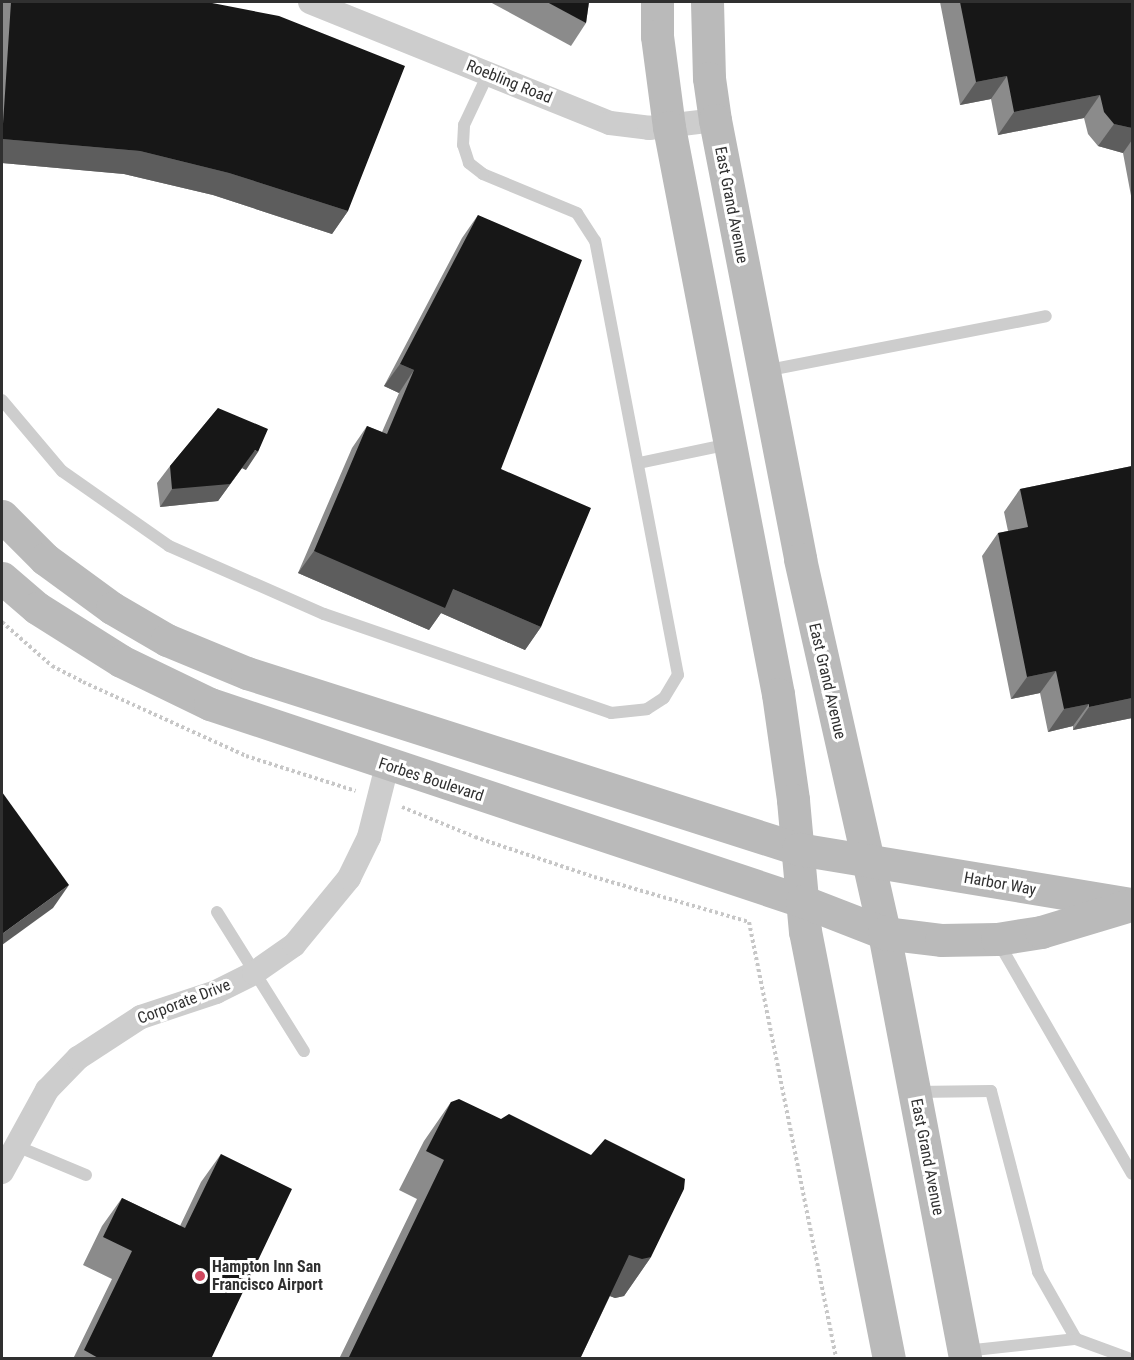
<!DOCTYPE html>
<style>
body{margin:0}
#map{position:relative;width:1134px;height:1360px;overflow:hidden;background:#fff;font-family:"Roboto Condensed",sans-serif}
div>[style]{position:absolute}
.path>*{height:4px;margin-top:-2px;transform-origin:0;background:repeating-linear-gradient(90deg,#c7c7c7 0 3px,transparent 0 6px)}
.lane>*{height:12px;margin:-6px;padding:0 6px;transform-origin:6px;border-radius:6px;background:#cdcdcd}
.street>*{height:24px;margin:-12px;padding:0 12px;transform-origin:12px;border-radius:12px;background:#cdcdcd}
.secondary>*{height:33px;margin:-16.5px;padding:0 16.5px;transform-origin:16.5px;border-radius:16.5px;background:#bababa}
.wall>*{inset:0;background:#8b8b8b}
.shaded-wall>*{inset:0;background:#5d5d5d}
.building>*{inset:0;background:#171717}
.dots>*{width:16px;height:16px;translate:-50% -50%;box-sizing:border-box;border:3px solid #fff;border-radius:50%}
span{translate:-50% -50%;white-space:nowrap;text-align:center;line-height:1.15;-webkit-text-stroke:6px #fff;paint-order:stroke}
.street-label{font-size:16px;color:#303030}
.poi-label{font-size:16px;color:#303030;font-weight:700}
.left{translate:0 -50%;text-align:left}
.frame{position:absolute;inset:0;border:3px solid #303030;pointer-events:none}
</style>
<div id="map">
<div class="path">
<i style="left:2px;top:622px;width:67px;rotate:41.3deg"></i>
<i style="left:52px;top:666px;width:35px;rotate:27deg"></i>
<i style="left:83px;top:682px;width:179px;rotate:24.4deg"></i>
<i style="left:246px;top:756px;width:115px;rotate:17.7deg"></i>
<i style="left:402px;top:807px;width:79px;rotate:22.3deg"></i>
<i style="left:475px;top:837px;width:126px;rotate:18.6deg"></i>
<i style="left:594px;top:877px;width:161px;rotate:16.2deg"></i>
<i style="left:749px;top:922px;width:445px;rotate:78.7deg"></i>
</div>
<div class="lane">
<i style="left:764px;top:371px;width:287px;rotate:-11deg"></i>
<i style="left:2px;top:400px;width:93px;rotate:49.8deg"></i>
<i style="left:62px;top:471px;width:131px;rotate:35deg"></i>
<i style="left:169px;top:546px;width:169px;rotate:23.7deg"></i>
<i style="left:324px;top:614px;width:304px;rotate:19deg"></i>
<i style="left:611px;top:713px;width:36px;rotate:-6deg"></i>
<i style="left:647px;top:709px;width:20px;rotate:-33deg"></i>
<i style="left:664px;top:698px;width:27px;rotate:-59deg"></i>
<i style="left:678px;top:675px;width:442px;rotate:-100.8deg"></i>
<i style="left:595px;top:241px;width:33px;rotate:-123deg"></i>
<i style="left:577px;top:213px;width:102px;rotate:-157.5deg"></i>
<i style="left:483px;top:174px;width:18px;rotate:-142deg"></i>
<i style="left:469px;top:163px;width:19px;rotate:-108deg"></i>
<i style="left:463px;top:145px;width:20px;rotate:-87deg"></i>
<i style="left:464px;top:125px;width:56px;rotate:-64.8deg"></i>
<i style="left:639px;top:463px;width:92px;rotate:-11.9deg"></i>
<i style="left:217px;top:912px;width:164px;rotate:58deg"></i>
<i style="left:997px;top:940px;width:270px;rotate:60deg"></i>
<i style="left:915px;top:1092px;width:76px;rotate:-0.8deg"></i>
<i style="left:991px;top:1091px;width:187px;rotate:75.4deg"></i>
<i style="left:1038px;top:1272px;width:77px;rotate:60.4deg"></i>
<i style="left:14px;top:1145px;width:78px;rotate:22.6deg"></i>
<i style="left:965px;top:1351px;width:112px;rotate:-6.2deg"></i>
<i style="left:1076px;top:1339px;width:55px;rotate:20.1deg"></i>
</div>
<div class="street">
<i style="left:310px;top:2px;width:323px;rotate:22deg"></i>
<i style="left:610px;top:123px;width:39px;rotate:7deg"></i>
<i style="left:649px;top:128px;width:66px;rotate:-6.9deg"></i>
<i style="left:2px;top:1172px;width:94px;rotate:-61.2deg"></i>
<i style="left:47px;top:1090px;width:45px;rotate:-45.9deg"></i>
<i style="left:78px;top:1058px;width:75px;rotate:-33.1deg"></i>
<i style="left:141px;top:1017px;width:79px;rotate:-18.4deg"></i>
<i style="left:216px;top:992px;width:42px;rotate:-26.6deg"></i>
<i style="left:254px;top:973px;width:49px;rotate:-35deg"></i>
<i style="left:294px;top:945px;width:87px;rotate:-50.6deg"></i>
<i style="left:349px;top:878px;width:46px;rotate:-64deg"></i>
<i style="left:369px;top:837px;width:73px;rotate:-75.8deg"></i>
</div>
<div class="secondary">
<i style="left:657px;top:2px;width:34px;rotate:90deg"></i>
<i style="left:657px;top:36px;width:92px;rotate:82.5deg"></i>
<i style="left:669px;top:127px;width:577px;rotate:79.12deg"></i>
<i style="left:778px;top:694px;width:107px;rotate:81.9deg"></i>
<i style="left:793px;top:800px;width:132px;rotate:84.8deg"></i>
<i style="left:805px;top:931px;width:435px;rotate:78.9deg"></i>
<i style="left:707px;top:2px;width:76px;rotate:88.5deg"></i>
<i style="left:709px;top:78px;width:42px;rotate:81.9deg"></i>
<i style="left:715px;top:120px;width:447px;rotate:79deg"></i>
<i style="left:800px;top:559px;width:383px;rotate:77.3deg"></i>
<i style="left:884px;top:933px;width:433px;rotate:79.2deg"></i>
<i style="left:2px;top:516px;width:61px;rotate:45deg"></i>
<i style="left:45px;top:559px;width:83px;rotate:36.2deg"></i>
<i style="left:112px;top:608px;width:64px;rotate:30.2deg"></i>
<i style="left:167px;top:640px;width:87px;rotate:22.4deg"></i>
<i style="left:247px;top:673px;width:578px;rotate:17.71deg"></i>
<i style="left:798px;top:849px;width:338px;rotate:9.4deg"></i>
<i style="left:2px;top:578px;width:46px;rotate:40.6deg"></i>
<i style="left:37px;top:608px;width:99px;rotate:32.2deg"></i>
<i style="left:121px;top:661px;width:99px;rotate:25.8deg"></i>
<i style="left:210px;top:704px;width:624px;rotate:18.41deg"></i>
<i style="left:802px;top:901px;width:88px;rotate:21.3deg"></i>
<i style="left:884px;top:933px;width:57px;rotate:7deg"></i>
<i style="left:941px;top:940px;width:56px;rotate:-1deg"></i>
<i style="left:997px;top:939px;width:45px;rotate:-9deg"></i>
<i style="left:1041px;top:932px;width:87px;rotate:-16.8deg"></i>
</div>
<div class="wall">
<i style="clip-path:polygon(2px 2px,207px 2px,348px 211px,332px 234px,213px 195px,124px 174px,2px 163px)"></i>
<i style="clip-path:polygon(490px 2px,589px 2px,586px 23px,571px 46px)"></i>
<i style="clip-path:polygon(940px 2px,1132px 2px,1132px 201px,1123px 153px,1098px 146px,1088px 134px,1084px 118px,998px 135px,991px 99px,960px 105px)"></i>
<i style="clip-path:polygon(478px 215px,501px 469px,541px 627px,525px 650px,441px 613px,429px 630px,298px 573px,352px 448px,367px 426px,382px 432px,399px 393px,384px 386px,462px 238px)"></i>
<i style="clip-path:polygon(218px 408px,246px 470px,242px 468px,218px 501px,160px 507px,157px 483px,170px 466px)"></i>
<i style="clip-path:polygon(1132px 466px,1132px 718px,1073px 730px,1073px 726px,1048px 732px,1040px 693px,1011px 699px,982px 556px,998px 533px,1008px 531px,1004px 512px,1020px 489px)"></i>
<i style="clip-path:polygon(451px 1102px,651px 1257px,624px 1296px,615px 1298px,610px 1296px,580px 1359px,339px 1359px,417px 1199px,399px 1190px,424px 1141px)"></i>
<i style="clip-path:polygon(221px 1154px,211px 1359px,73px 1359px,112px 1279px,83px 1265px,102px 1226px,122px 1198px,180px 1226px,201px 1182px)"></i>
</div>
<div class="shaded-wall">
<i style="clip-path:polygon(1007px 76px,991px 99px,960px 105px,976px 82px)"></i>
<i style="clip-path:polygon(1100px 95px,1084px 118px,998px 135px,1014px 112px)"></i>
<i style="clip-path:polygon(1114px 124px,1132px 128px,1132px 140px,1123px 153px,1098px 146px)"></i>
<i style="clip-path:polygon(2px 139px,140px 151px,229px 173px,348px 211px,332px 234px,213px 195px,124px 174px,2px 163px)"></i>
<i style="clip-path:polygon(400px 364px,414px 370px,399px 393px,384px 386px)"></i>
<i style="clip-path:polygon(255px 450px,258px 452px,246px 470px,242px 468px,218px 501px,160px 507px,172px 489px)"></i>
<i style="clip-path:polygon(314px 551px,453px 589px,541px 627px,525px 650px,441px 613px,429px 630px,298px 573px)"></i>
<i style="clip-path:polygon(1056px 671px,1040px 693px,1011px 699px,1027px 677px)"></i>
<i style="clip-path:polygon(1132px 698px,1132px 718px,1073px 730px,1089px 707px)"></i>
<i style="clip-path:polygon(1089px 704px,1073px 726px,1048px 732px,1064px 709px)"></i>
<i style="clip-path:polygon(69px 885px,53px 908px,2px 945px,2px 934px)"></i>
<i style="clip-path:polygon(629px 1255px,651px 1257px,624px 1296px,615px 1298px,602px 1293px)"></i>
</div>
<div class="building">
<i style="clip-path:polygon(11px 2px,207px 2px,279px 16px,405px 66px,348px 211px,229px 173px,140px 151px,2px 139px)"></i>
<i style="clip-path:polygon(547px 2px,589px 2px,586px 23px)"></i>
<i style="clip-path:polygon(960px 2px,1132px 2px,1132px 128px,1114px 124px,1104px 112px,1100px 95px,1014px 112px,1007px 76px,976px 82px)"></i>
<i style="clip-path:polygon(478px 215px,582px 260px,501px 469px,591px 508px,541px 627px,453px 589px,445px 608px,314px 551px,367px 426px,387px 434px,414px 370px,400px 364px)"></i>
<i style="clip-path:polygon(218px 408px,268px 429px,258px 452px,255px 450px,230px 484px,172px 489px,170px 466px)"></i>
<i style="clip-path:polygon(1132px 466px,1132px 698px,1089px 707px,1089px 704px,1064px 709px,1056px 671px,1027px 677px,998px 533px,1028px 527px,1020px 489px)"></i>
<i style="clip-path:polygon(2px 792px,69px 885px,2px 934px)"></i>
<i style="clip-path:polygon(459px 1099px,501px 1119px,509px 1114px,591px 1155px,605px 1139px,685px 1179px,684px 1189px,651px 1257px,642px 1259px,629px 1255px,580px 1359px,348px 1359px,444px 1160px,426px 1151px,451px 1102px)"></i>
<i style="clip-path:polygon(221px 1154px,292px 1189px,211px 1359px,100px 1359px,84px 1350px,132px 1251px,103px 1237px,122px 1198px,185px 1228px)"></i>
</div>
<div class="dots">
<i style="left:200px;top:1276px;background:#d0485f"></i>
</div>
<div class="street-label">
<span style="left:509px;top:82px;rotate:22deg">Roebling Road</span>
<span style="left:731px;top:205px;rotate:79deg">East Grand Avenue</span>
<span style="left:827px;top:681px;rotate:77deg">East Grand Avenue</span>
<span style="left:431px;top:780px;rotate:18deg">Forbes Boulevard</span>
<span style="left:1000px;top:884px;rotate:10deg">Harbor Way</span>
<span style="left:184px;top:1002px;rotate:-21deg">Corporate Drive</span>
<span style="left:927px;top:1157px;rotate:79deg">East Grand Avenue</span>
</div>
<div class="poi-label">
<span class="left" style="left:212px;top:1276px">Hampton Inn San<br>Francisco Airport</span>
</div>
<div class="frame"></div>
</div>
